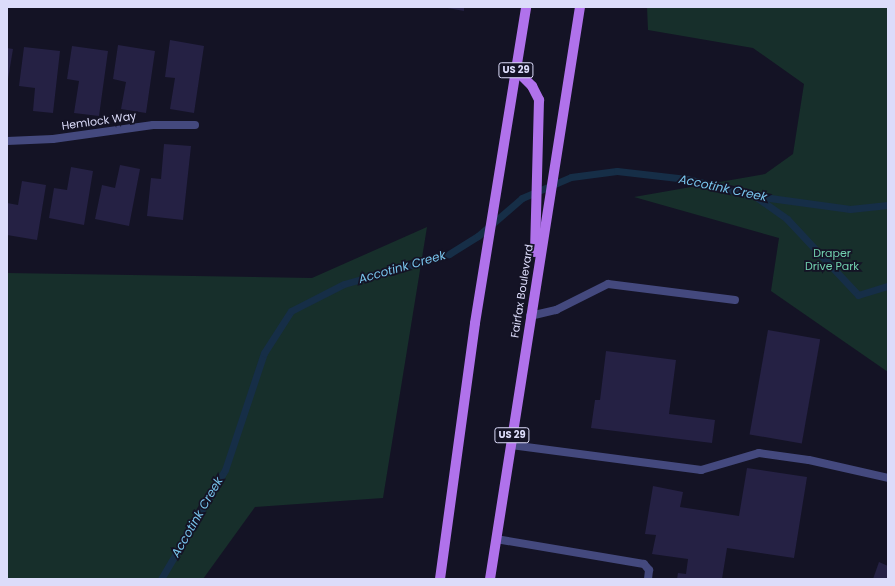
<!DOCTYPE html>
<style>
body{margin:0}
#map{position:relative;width:895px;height:586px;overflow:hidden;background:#141325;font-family:Poppins,sans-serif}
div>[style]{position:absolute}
.green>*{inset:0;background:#172f2b}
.stream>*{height:7px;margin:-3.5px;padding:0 3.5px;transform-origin:3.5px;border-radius:3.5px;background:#162e47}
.building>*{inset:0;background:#252144;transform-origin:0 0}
.lane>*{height:8px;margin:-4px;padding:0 4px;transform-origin:4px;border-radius:4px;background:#44497e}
.street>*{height:8px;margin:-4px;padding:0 4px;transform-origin:4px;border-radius:4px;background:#44497e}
.primary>*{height:10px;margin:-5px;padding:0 5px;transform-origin:5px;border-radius:5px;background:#b072eb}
span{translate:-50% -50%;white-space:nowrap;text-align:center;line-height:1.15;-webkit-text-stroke:3.5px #141325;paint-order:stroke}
.shield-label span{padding:1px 3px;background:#141325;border:1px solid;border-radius:3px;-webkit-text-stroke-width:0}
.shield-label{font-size:10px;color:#dcdcfa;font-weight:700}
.street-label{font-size:11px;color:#dcdcfa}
.park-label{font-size:11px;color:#71d1ae}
.water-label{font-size:12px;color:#78c4ec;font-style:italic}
.frame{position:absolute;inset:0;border:8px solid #dcdcfa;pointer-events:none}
</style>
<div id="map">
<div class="green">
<div style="clip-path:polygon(647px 7px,888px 7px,888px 372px,771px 291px,779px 238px,634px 197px,765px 174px,793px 154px,804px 84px,753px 48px,648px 30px)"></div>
<div style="clip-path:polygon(427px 227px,383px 498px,255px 507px,203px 579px,7px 579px,7px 273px,312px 278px)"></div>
</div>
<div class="stream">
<div style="left:756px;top:197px;width:38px;rotate:35deg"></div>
<div style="left:787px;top:219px;width:104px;rotate:46.9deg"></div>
<div style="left:858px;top:295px;width:31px;rotate:-17deg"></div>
<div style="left:161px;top:579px;width:126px;rotate:-59.6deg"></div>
<div style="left:225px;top:470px;width:123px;rotate:-71.6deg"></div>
<div style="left:264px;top:353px;width:50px;rotate:-57.3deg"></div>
<div style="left:291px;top:311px;width:59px;rotate:-27deg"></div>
<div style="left:344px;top:284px;width:109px;rotate:-15.9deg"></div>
<div style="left:449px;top:254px;width:34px;rotate:-32deg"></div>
<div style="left:478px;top:236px;width:58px;rotate:-40.8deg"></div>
<div style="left:522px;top:198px;width:53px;rotate:-23.2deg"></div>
<div style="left:571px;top:177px;width:46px;rotate:-7.4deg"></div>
<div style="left:617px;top:171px;width:70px;rotate:6.5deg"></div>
<div style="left:687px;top:179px;width:70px;rotate:14deg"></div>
<div style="left:755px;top:196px;width:96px;rotate:7.8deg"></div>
<div style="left:850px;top:209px;width:38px;rotate:-6deg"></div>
</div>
<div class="building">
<div style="clip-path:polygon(442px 7px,464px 7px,464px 11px)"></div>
<div style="clip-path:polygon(170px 40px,204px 46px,194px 113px,170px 109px,175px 78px,165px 77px)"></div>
<div style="clip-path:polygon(118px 45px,155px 51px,146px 113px,121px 109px,126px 82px,113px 79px)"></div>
<div style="clip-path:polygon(72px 46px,108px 51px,99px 116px,74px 113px,79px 81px,67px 79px)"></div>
<div style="clip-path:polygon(24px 47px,60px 51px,53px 113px,33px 111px,35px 88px,19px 86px)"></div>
<div style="clip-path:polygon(7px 48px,13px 49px,8px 79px,7px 78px)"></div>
<div style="clip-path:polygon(164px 144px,191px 146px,183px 220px,147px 216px,151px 178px,161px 179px)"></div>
<div style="clip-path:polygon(120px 165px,140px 169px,129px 226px,95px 219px,102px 185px,115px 188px)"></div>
<div style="clip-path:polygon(71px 167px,93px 171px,84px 225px,49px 218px,54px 188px,67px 190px)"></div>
<div style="clip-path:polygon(22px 181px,46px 185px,37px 240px,7px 235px,7px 203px,18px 205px)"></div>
<div style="left:768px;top:330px;width:53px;height:106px;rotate:10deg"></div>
<div style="clip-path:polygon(606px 351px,676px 360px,669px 414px,715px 420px,712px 443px,591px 428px,595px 400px,600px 400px)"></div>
<div style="clip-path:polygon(747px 468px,807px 477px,794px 558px,727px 548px,722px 579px,677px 579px,678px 573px,686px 574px,688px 559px,652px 554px,656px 535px,645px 534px,653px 486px,683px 492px,680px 507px,739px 516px)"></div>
<div style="clip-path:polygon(879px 562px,888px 566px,888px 579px,873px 579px)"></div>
</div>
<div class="lane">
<div style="left:530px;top:316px;width:27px;rotate:-13deg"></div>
<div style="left:556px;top:310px;width:58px;rotate:-26.6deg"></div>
<div style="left:608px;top:284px;width:128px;rotate:7.2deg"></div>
<div style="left:511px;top:445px;width:192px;rotate:7.5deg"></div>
<div style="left:701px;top:470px;width:60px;rotate:-16.3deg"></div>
<div style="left:759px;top:453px;width:50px;rotate:8deg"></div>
<div style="left:809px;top:460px;width:81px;rotate:12.8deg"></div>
<div style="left:496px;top:539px;width:150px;rotate:9.6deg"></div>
<div style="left:644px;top:564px;width:8px;rotate:50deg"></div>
<div style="left:649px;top:570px;width:9px;rotate:96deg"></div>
</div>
<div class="street">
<div style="left:7px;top:141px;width:46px;rotate:-2.5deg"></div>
<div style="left:53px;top:139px;width:101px;rotate:-8deg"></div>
<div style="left:153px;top:125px;width:42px"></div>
</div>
<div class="primary">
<div style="left:516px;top:70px;width:23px;rotate:45deg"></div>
<div style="left:532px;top:86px;width:16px;rotate:63deg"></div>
<div style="left:539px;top:100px;width:152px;rotate:91.5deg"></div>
<div style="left:440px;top:579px;width:258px;rotate:-82.2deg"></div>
<div style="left:475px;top:323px;width:320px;rotate:-80.8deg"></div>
<div style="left:490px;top:579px;width:579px;rotate:-81.06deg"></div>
</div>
<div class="shield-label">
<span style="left:516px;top:70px">US 29</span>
<span style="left:512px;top:435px">US 29</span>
</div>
<div class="street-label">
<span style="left:99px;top:121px;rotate:-8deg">Hemlock Way</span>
<span style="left:522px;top:291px;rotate:-81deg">Fairfax Boulevard</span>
</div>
<div class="park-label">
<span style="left:832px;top:260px">Draper<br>Drive Park</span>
</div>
<div class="water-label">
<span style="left:723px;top:188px;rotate:12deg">Accotink Creek</span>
<span style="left:402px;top:267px;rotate:-16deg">Accotink Creek</span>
<span style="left:197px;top:517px;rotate:-60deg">Accotink Creek</span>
</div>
<div class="frame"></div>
</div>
